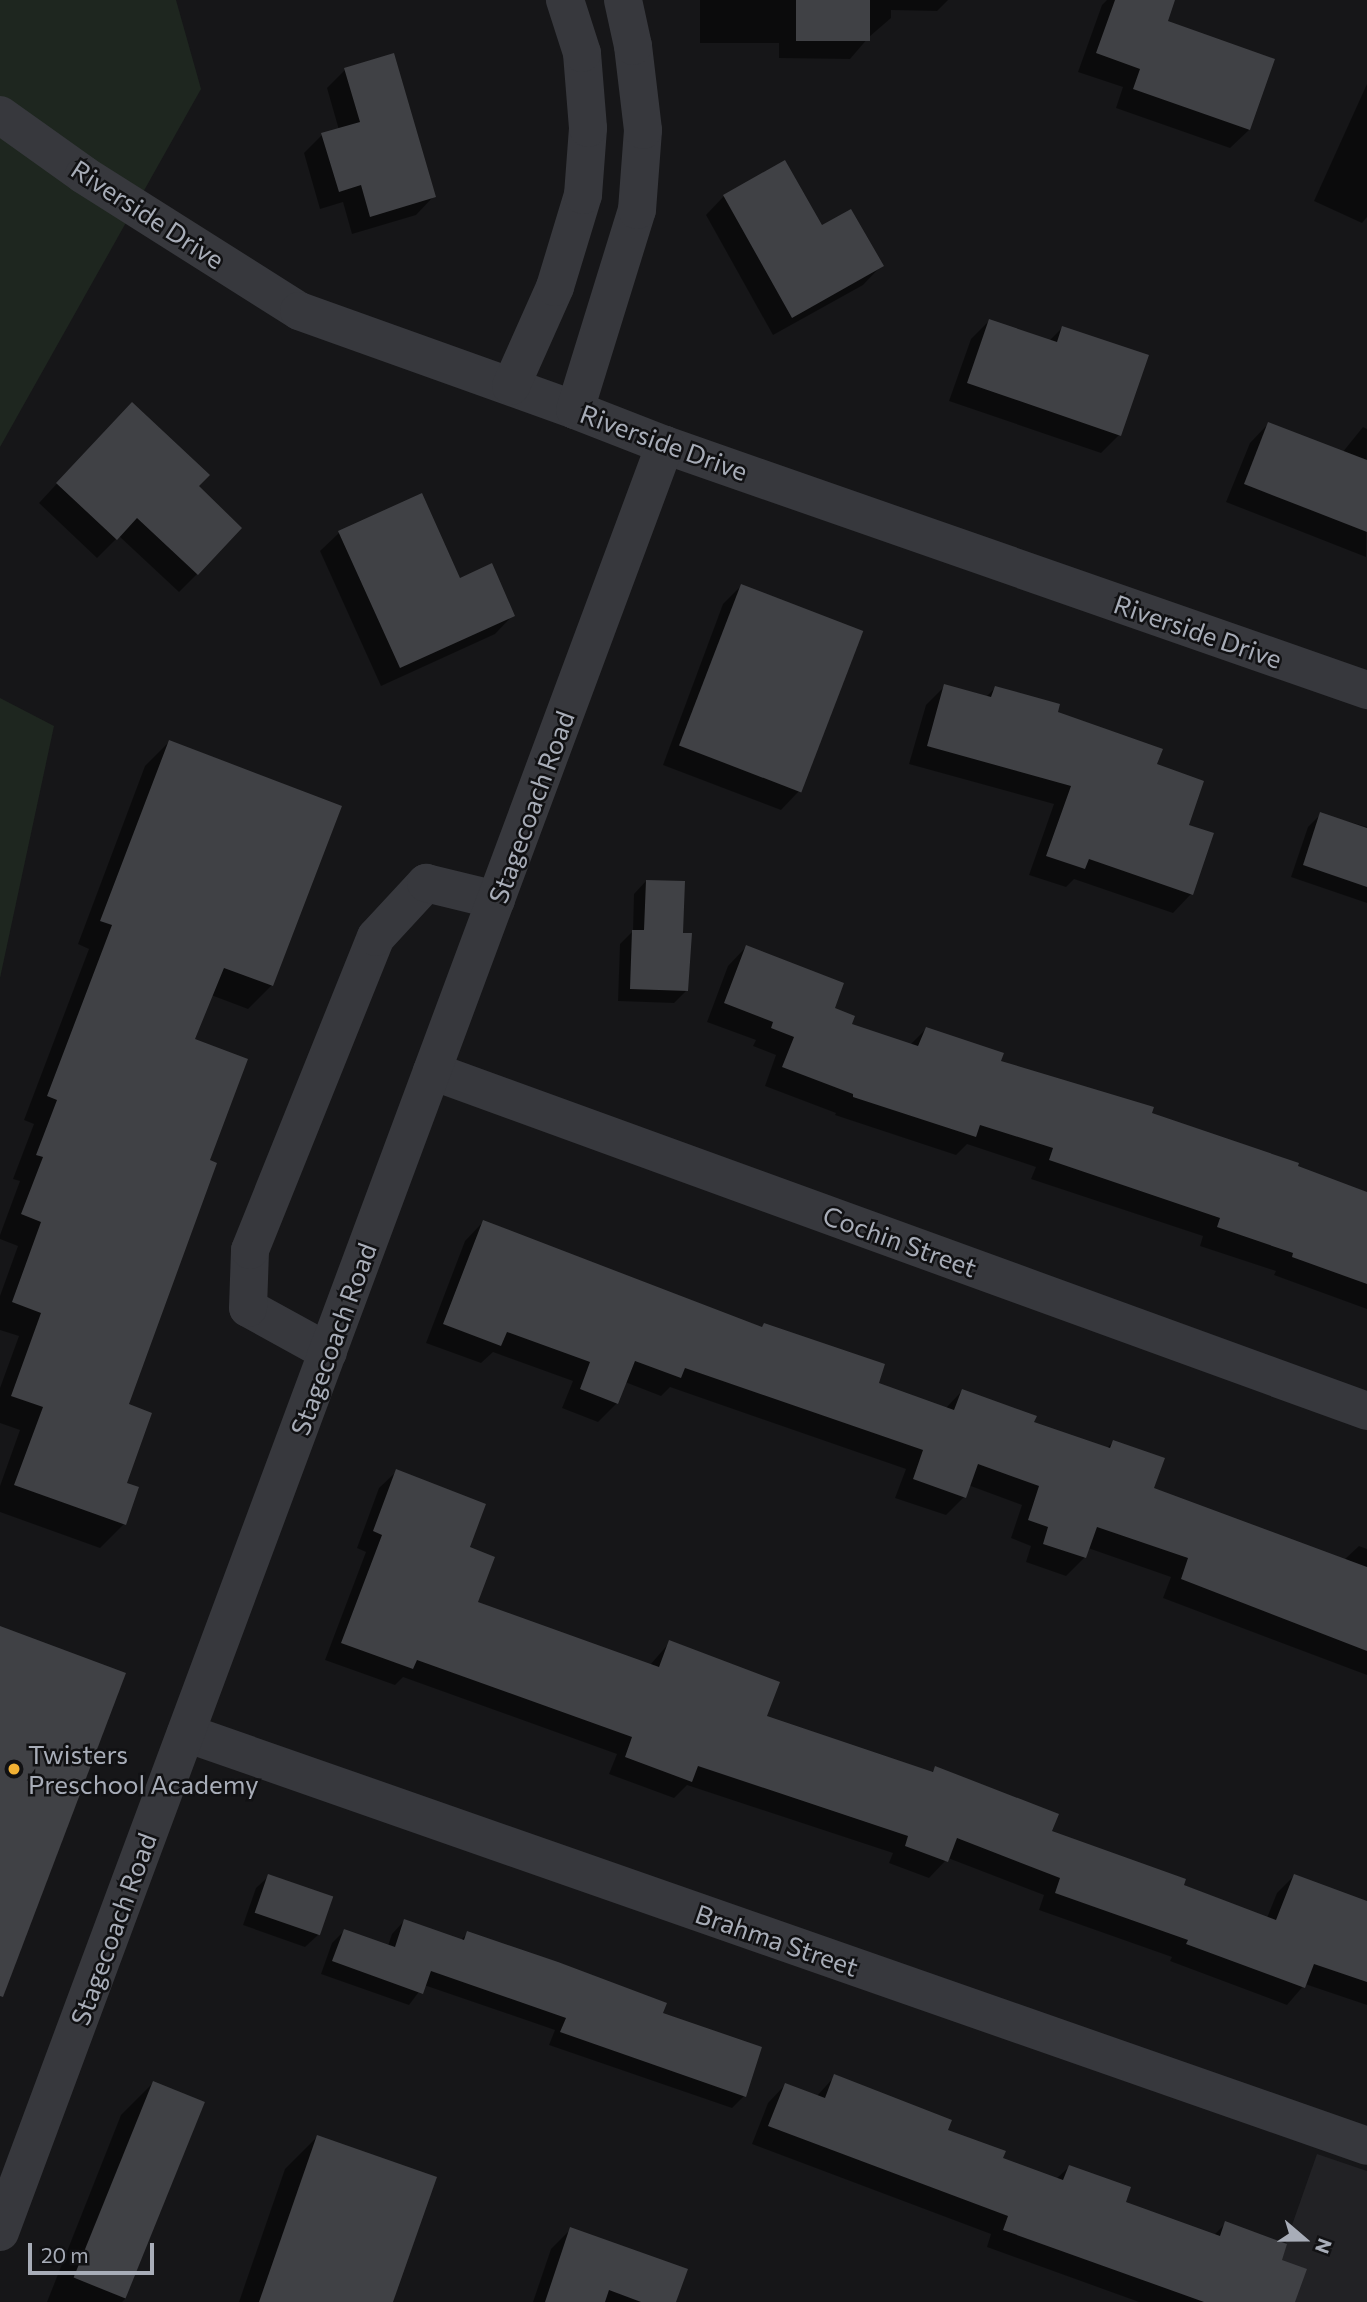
<!DOCTYPE html>
<style>
body{margin:0}
#map{position:relative;width:1367px;height:2302px;overflow:hidden;background:#161618;font-family:Commissioner,sans-serif}
div>[style]{position:absolute}
.built>*{inset:0;background:#222225}
.green>*{inset:0;background:#1e261f}
.shadow>*{inset:0;background:#0007}
.building>*{inset:0;background:#404145;transform-origin:0 0}
.minor>*{height:38px;margin:-19px;padding:0 19px;transform-origin:19px;border-radius:19px;background:#37383d}
.dots>*{width:19px;height:19px;translate:-50% -50%;box-sizing:border-box;border:4px solid #111113;border-radius:50%}
span{translate:-50% -50%;white-space:nowrap;text-align:center;line-height:1.15;-webkit-text-stroke:5px #111113;paint-order:stroke}
.street-label{font-size:26px;color:#a8adb8}
.poi-label{font-size:26px;color:#a8adb8}
.left{translate:0 -50%;text-align:left}
.north{position:absolute;left:1269px;top:2204px;width:70px;height:70px;-webkit-text-stroke:5px #111113;paint-order:stroke;rotate:110deg;font-size:19px;font-weight:700;line-height:28px;text-align:center;color:#a8adb8}
.north::after{content:'';display:block;margin:auto;width:24px;height:32px;background:#a8adb8;clip-path:polygon(50% 0,100% 100%,50% 72%,0 100%)}
.scale{position:absolute;left:28px;top:2243px;width:126px;height:32px;box-sizing:border-box;border:4px solid #a8adb8;border-top:0;padding-left:9px;font-size:21px;line-height:24px;white-space:nowrap;color:#a8adb8;-webkit-text-stroke:5px #111113;paint-order:stroke}
</style>
<div id="map">
<div class="built">
<div style="clip-path:polygon(1317px 2154px,1367px 2171px,1367px 2302px,1265px 2302px)"></div>
</div>
<div class="green">
<div style="clip-path:polygon(0 0,176px 0,201px 89px,0 447px)"></div>
<div style="clip-path:polygon(0 698px,54px 726px,0 978px)"></div>
</div>
<div class="shadow">
<div style="clip-path:polygon(700px 0,948px 0,937px 11px,891px 10px,891px 18px,869px 37px,850px 59px,779px 58px,779px 43px,700px 43px)"></div>
<div style="clip-path:polygon(1107px 0,1157px 0,1165px 22px,1249px 130px,1230px 148px,1116px 108px,1123px 87px,1078px 72px,1102px 5px)"></div>
<div style="clip-path:polygon(345px 70px,434px 196px,416px 215px,352px 234px,343px 202px,320px 209px,304px 153px,322px 135px,339px 130px,327px 88px)"></div>
<div style="clip-path:polygon(1367px 84px,1367px 217px,1362px 223px,1314px 201px)"></div>
<div style="clip-path:polygon(724px 196px,821px 228px,881px 266px,863px 285px,773px 335px,706px 215px)"></div>
<div style="clip-path:polygon(989px 321px,1049px 341px,1062px 328px,1119px 435px,1101px 453px,949px 401px,971px 339px)"></div>
<div style="clip-path:polygon(114px 422px,196px 486px,197px 574px,179px 592px,119px 536px,97px 558px,39px 503px)"></div>
<div style="clip-path:polygon(1268px 424px,1342px 453px,1363px 427px,1367px 429px,1366px 557px,1226px 502px,1250px 443px)"></div>
<div style="clip-path:polygon(339px 533px,459px 580px,513px 615px,495px 634px,381px 686px,320px 551px)"></div>
<div style="clip-path:polygon(741px 586px,799px 791px,781px 810px,663px 765px,723px 604px)"></div>
<div style="clip-path:polygon(945px 686px,986px 697px,995px 688px,1056px 713px,1186px 826px,1212px 835px,1191px 894px,1173px 913px,1074px 879px,1066px 887px,1029px 875px,1054px 804px,909px 764px,926px 705px)"></div>
<div style="clip-path:polygon(169px 742px,272px 985px,248px 1009px,211px 995px,193px 1040px,208px 1161px,126px 1405px,124px 1524px,100px 1548px,0 1512px,0 1486px,20px 1430px,0 1423px,0 1388px,19px 1336px,0 1330px,0 1296px,18px 1246px,0 1239px,0 1235px,20px 1181px,13px 1179px,34px 1124px,24px 1120px,89px 949px,78px 944px,145px 766px)"></div>
<div style="clip-path:polygon(1321px 814px,1367px 827px,1367px 903px,1291px 877px,1308px 827px)"></div>
<div style="clip-path:polygon(646px 881px,682px 934px,686px 991px,674px 1003px,618px 1001px,620px 944px,633px 931px,634px 894px)"></div>
<div style="clip-path:polygon(746px 947px,832px 1009px,850px 1025px,910px 1045px,926px 1029px,999px 1063px,1367px 1194px,1367px 1309px,1274px 1275px,1276px 1271px,1200px 1246px,1203px 1236px,1031px 1179px,1036px 1167px,967px 1144px,956px 1155px,835px 1115px,836px 1113px,765px 1086px,776px 1055px,753px 1046px,756px 1040px,707px 1022px,728px 966px)"></div>
<div style="clip-path:polygon(483px 1222px,760px 1329px,764px 1325px,877px 1384px,945px 1409px,962px 1391px,1032px 1423px,1106px 1449px,1113px 1442px,1152px 1489px,1344px 1560px,1359px 1546px,1367px 1549px,1367px 1675px,1163px 1598px,1171px 1577px,1088px 1548px,1084px 1558px,1066px 1576px,1026px 1562px,1031px 1546px,1011px 1538px,1022px 1505px,968px 1485px,964px 1497px,946px 1515px,895px 1498px,906px 1469px,670px 1387px,661px 1396px,625px 1382px,617px 1403px,598px 1422px,562px 1408px,573px 1381px,493px 1352px,481px 1363px,426px 1343px,465px 1241px)"></div>
<div style="clip-path:polygon(397px 1471px,467px 1548px,476px 1603px,650px 1665px,670px 1642px,765px 1717px,931px 1773px,936px 1768px,1050px 1832px,1267px 1918px,1277px 1893px,1294px 1876px,1367px 1903px,1367px 2005px,1305px 1984px,1287px 2005px,1170px 1961px,1172px 1957px,1039px 1910px,1044px 1895px,948px 1858px,929px 1878px,889px 1863px,893px 1853px,687px 1785px,674px 1798px,609px 1774px,617px 1754px,403px 1677px,395px 1685px,325px 1660px,366px 1552px,357px 1548px,379px 1488px)"></div>
<div style="clip-path:polygon(269px 1876px,318px 1935px,305px 1947px,243px 1925px,256px 1888px)"></div>
<div style="clip-path:polygon(404px 1921px,460px 1941px,468px 1933px,661px 2014px,744px 2096px,732px 2108px,549px 2045px,555px 2030px,424px 1985px,409px 2005px,321px 1974px,332px 1943px,344px 1931px,388px 1946px,392px 1934px)"></div>
<div style="clip-path:polygon(835px 2076px,1001px 2159px,1056px 2179px,1069px 2167px,1123px 2203px,1213px 2236px,1226px 2223px,1280px 2261px,1293px 2302px,1139px 2302px,987px 2247px,991px 2234px,752px 2144px,768px 2103px,785px 2085px,816px 2097px)"></div>
<div style="clip-path:polygon(153px 2083px,126px 2298px,122px 2302px,47px 2302px,121px 2115px)"></div>
<div style="clip-path:polygon(317px 2137px,391px 2302px,239px 2302px,285px 2169px)"></div>
<div style="clip-path:polygon(571px 2229px,674px 2302px,533px 2302px,551px 2249px)"></div>
</div>
<div class="building">
<div style="left:796px;top:0;width:74px;height:41px"></div>
<div style="clip-path:polygon(1115px 0,1175px 0,1168px 21px,1275px 59px,1250px 130px,1133px 89px,1140px 69px,1096px 53px)"></div>
<div style="clip-path:polygon(394px 53px,436px 197px,370px 217px,361px 185px,339px 192px,321px 133px,360px 122px,344px 68px)"></div>
<div style="clip-path:polygon(785px 160px,822px 225px,851px 209px,884px 266px,792px 318px,723px 195px)"></div>
<div style="clip-path:polygon(989px 319px,1057px 342px,1062px 326px,1149px 355px,1121px 436px,967px 383px)"></div>
<div style="clip-path:polygon(132px 402px,210px 475px,199px 486px,242px 528px,198px 575px,137px 518px,117px 540px,56px 483px)"></div>
<div style="clip-path:polygon(1268px 422px,1367px 460px,1367px 532px,1244px 484px)"></div>
<div style="clip-path:polygon(422px 493px,460px 578px,492px 563px,515px 616px,400px 668px,338px 531px)"></div>
<div style="left:741px;top:584px;width:131px;height:173px;rotate:21deg"></div>
<div style="clip-path:polygon(944px 684px,991px 697px,995px 686px,1060px 704px,1058px 712px,1163px 749px,1157px 764px,1204px 781px,1189px 825px,1214px 833px,1193px 895px,1089px 859px,1085px 869px,1046px 856px,1071px 786px,927px 746px)"></div>
<div style="clip-path:polygon(169px 740px,342px 806px,273px 986px,224px 968px,195px 1039px,248px 1059px,210px 1160px,217px 1163px,129px 1404px,152px 1413px,127px 1483px,139px 1487px,126px 1525px,14px 1485px,43px 1407px,11px 1396px,41px 1313px,12px 1302px,41px 1222px,21px 1214px,43px 1157px,36px 1155px,57px 1100px,47px 1096px,112px 925px,100px 921px)"></div>
<div style="clip-path:polygon(1320px 812px,1367px 828px,1367px 887px,1303px 865px)"></div>
<div style="clip-path:polygon(646px 880px,685px 881px,683px 933px,692px 933px,688px 991px,630px 989px,632px 930px,644px 930px)"></div>
<div style="clip-path:polygon(746px 945px,844px 983px,835px 1008px,855px 1016px,852px 1024px,918px 1046px,926px 1027px,1004px 1053px,1001px 1061px,1154px 1107px,1152px 1113px,1299px 1163px,1298px 1166px,1367px 1192px,1367px 1284px,1292px 1257px,1293px 1253px,1217px 1227px,1220px 1218px,1049px 1160px,1053px 1148px,980px 1125px,976px 1137px,853px 1097px,853px 1094px,782px 1067px,794px 1037px,771px 1028px,773px 1022px,724px 1003px)"></div>
<div style="clip-path:polygon(483px 1220px,762px 1327px,764px 1323px,885px 1364px,879px 1383px,954px 1410px,962px 1389px,1037px 1416px,1034px 1422px,1110px 1448px,1113px 1440px,1165px 1458px,1154px 1488px,1367px 1567px,1367px 1651px,1181px 1579px,1188px 1558px,1097px 1527px,1086px 1558px,1043px 1544px,1048px 1527px,1028px 1520px,1039px 1486px,978px 1464px,966px 1498px,913px 1479px,923px 1450px,685px 1368px,681px 1378px,635px 1361px,618px 1404px,580px 1389px,590px 1362px,507px 1332px,501px 1346px,443px 1324px)"></div>
<div style="clip-path:polygon(396px 1469px,486px 1504px,470px 1547px,495px 1557px,478px 1602px,659px 1667px,669px 1640px,780px 1682px,767px 1716px,933px 1772px,935px 1766px,1059px 1814px,1052px 1831px,1186px 1879px,1184px 1885px,1276px 1920px,1294px 1874px,1367px 1901px,1367px 1982px,1314px 1964px,1305px 1988px,1186px 1944px,1188px 1940px,1055px 1893px,1060px 1878px,957px 1838px,948px 1862px,905px 1846px,908px 1836px,698px 1766px,692px 1782px,625px 1757px,632px 1737px,417px 1660px,413px 1669px,341px 1643px,382px 1535px,373px 1531px)"></div>
<div style="clip-path:polygon(0 1626px,126px 1673px,3px 1997px,0 1996px)"></div>
<div style="left:268px;top:1874px;width:69px;height:41px;rotate:19deg"></div>
<div style="clip-path:polygon(404px 1919px,464px 1940px,467px 1931px,558px 1962px,667px 2003px,663px 2013px,762px 2047px,746px 2097px,560px 2032px,566px 2018px,431px 1971px,423px 1994px,332px 1961px,344px 1929px,395px 1947px)"></div>
<div style="clip-path:polygon(834px 2074px,952px 2120px,948px 2130px,1006px 2151px,1003px 2158px,1063px 2180px,1069px 2165px,1131px 2187px,1126px 2202px,1220px 2236px,1225px 2221px,1287px 2244px,1282px 2260px,1307px 2269px,1295px 2302px,1204px 2302px,1003px 2230px,1008px 2216px,768px 2126px,785px 2083px,825px 2098px)"></div>
<div style="left:153px;top:2081px;width:56px;height:212px;rotate:22deg"></div>
<div style="clip-path:polygon(317px 2135px,437px 2177px,393px 2302px,259px 2302px)"></div>
<div style="clip-path:polygon(570px 2227px,688px 2269px,676px 2302px,641px 2302px,609px 2290px,605px 2302px,545px 2302px)"></div>
</div>
<div class="minor">
<div style="left:0;top:115px;width:103px;rotate:35.5deg"></div>
<div style="left:84px;top:175px;width:254px;rotate:32.3deg"></div>
<div style="left:299px;top:311px;width:293px;rotate:19.7deg"></div>
<div style="left:575px;top:410px;width:97px;rotate:21.3deg"></div>
<div style="left:665px;top:445px;width:744px;rotate:19.24deg"></div>
<div style="left:511px;top:386px;width:108px;rotate:-66deg"></div>
<div style="left:555px;top:287px;width:96px;rotate:-73.1deg"></div>
<div style="left:583px;top:195px;width:67px;rotate:-85.7deg"></div>
<div style="left:588px;top:128px;width:75px;rotate:-94.6deg"></div>
<div style="left:582px;top:53px;width:56px;rotate:-107.8deg"></div>
<div style="left:575px;top:410px;width:209px;rotate:-72.8deg"></div>
<div style="left:637px;top:210px;width:80px;rotate:-85.7deg"></div>
<div style="left:643px;top:130px;width:85px;rotate:-96.8deg"></div>
<div style="left:633px;top:46px;width:47px;rotate:-102.3deg"></div>
<div style="left:432px;top:1071px;width:995px;rotate:19.98deg"></div>
<div style="left:328px;top:1352px;width:91px;rotate:-151.2deg"></div>
<div style="left:248px;top:1308px;width:58px;rotate:-88deg"></div>
<div style="left:250px;top:1250px;width:337px;rotate:-68.1deg"></div>
<div style="left:376px;top:937px;width:74px;rotate:-47.2deg"></div>
<div style="left:426px;top:883px;width:72px;rotate:13.7deg"></div>
<div style="left:186px;top:1733px;width:1251px;rotate:19.27deg"></div>
<div style="left:0;top:2232px;width:1907px;rotate:-69.59deg"></div>
</div>
<div class="dots">
<div style="left:14px;top:1769px;background:#f2b134"></div>
</div>
<div class="street-label">
<span style="left:148px;top:214px;rotate:33deg">Riverside Drive</span>
<span style="left:664px;top:442px;rotate:20deg">Riverside Drive</span>
<span style="left:1198px;top:631px;rotate:19deg">Riverside Drive</span>
<span style="left:531px;top:807px;rotate:-70deg">Stagecoach Road</span>
<span style="left:900px;top:1241px;rotate:20deg">Cochin Street</span>
<span style="left:333px;top:1339px;rotate:-70deg">Stagecoach Road</span>
<span style="left:113px;top:1929px;rotate:-70deg">Stagecoach Road</span>
<span style="left:777px;top:1940px;rotate:19deg">Brahma Street</span>
</div>
<div class="poi-label">
<span class="left" style="left:28px;top:1769px">Twisters<br>Preschool Academy</span>
</div>
<div class="north">N</div>
<div class="scale">20 m</div>
</div>
